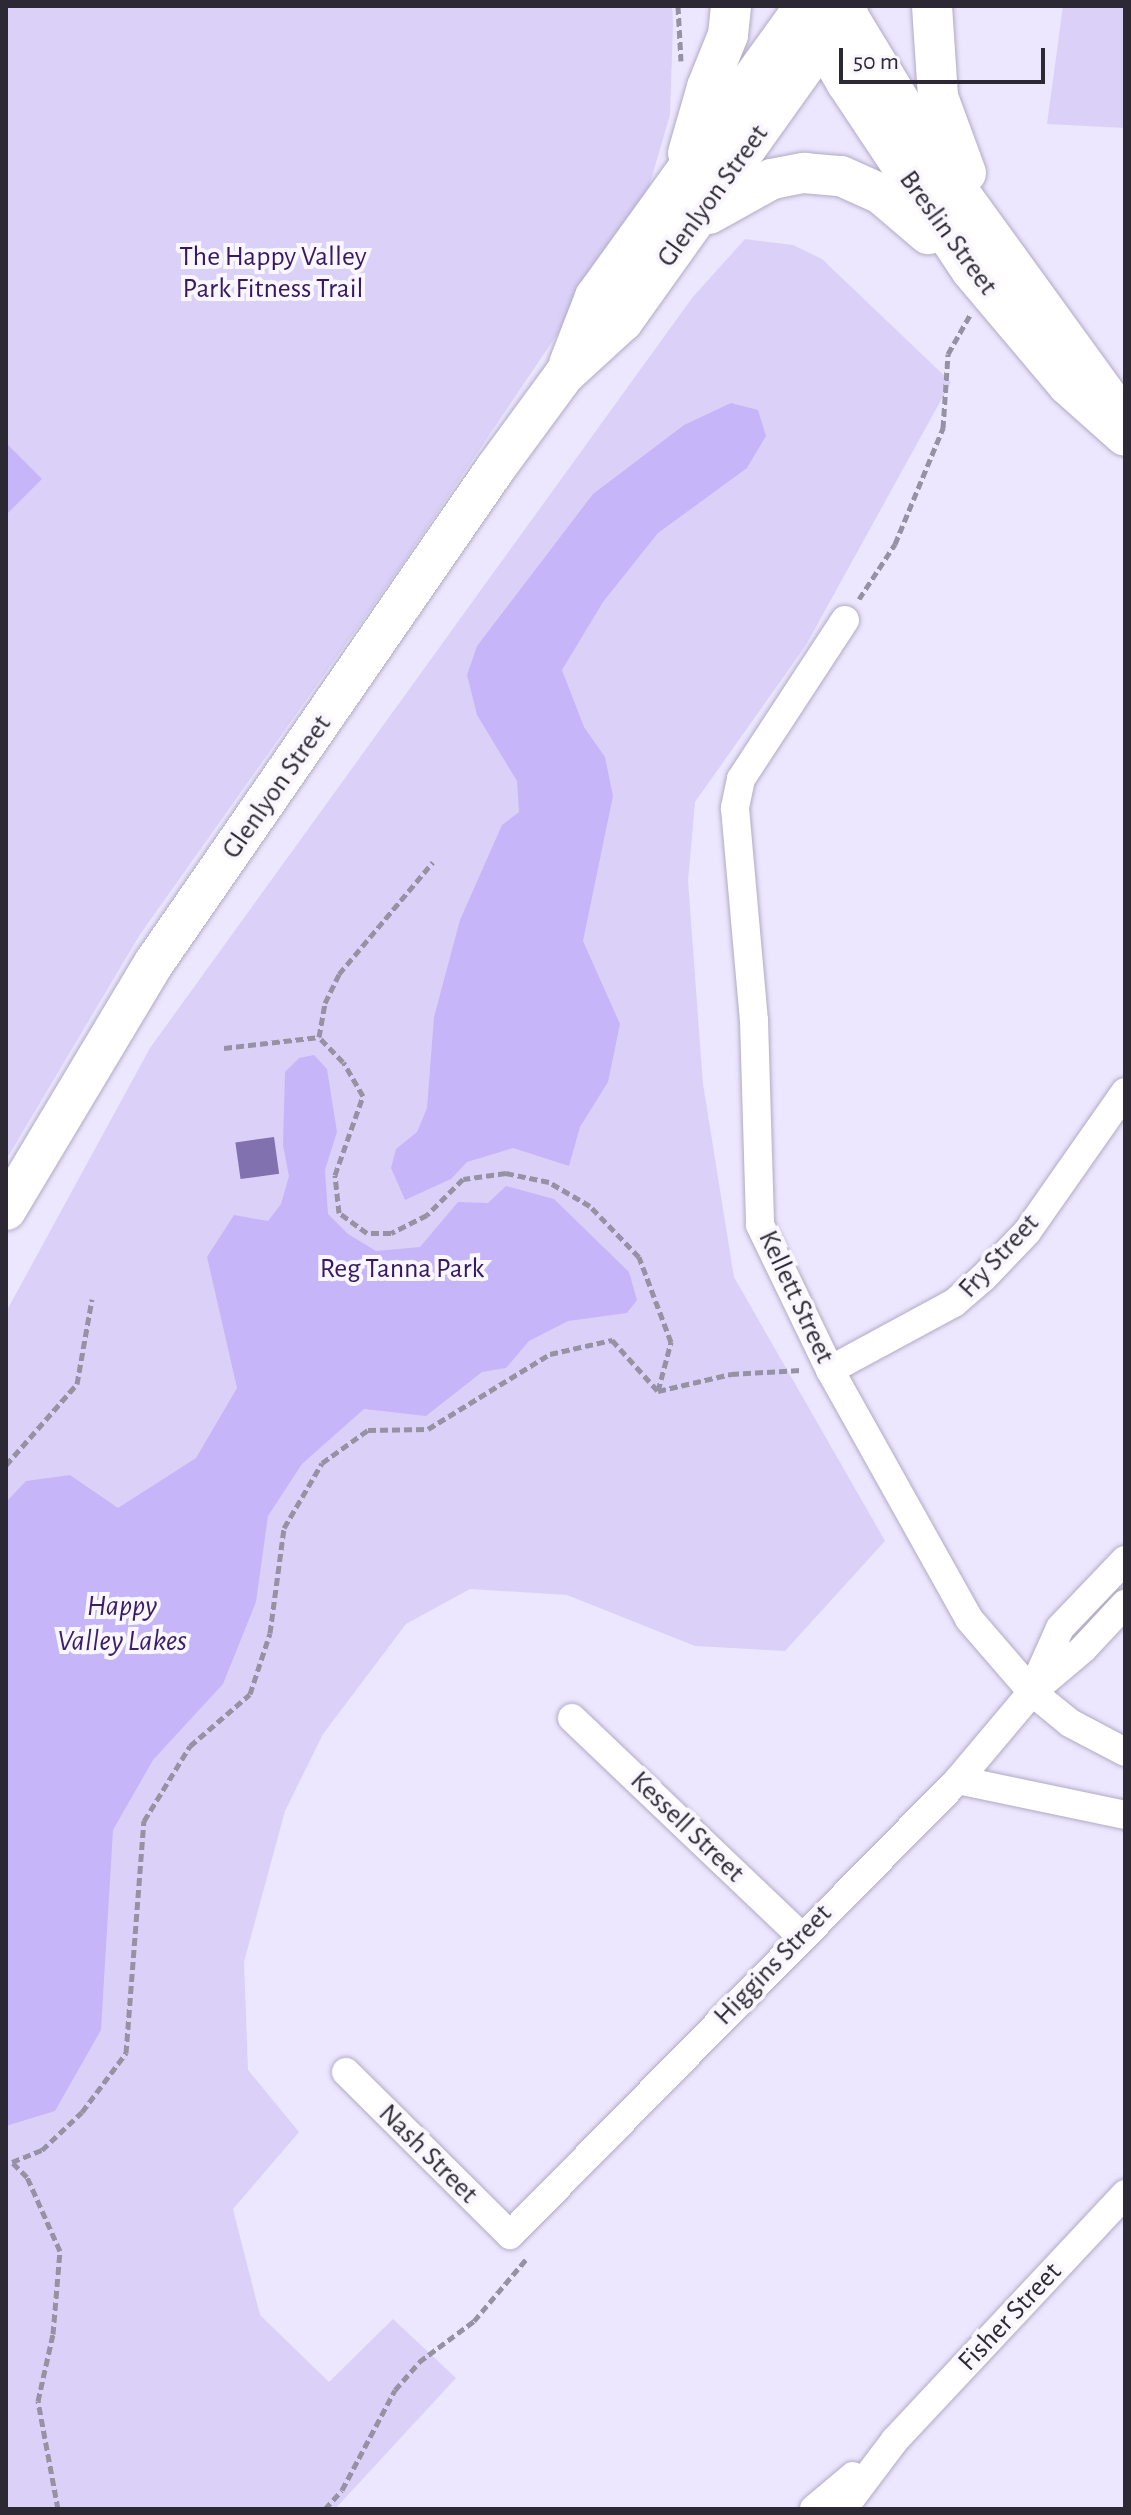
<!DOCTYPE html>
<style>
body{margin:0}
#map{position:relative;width:1131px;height:2515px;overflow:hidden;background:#ece7fe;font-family:"Alegreya Sans",sans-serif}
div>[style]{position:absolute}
.green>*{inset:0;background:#dbd1f8}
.water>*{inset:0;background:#c7b5f9}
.building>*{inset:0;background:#8271af;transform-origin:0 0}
.path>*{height:5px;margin-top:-2.5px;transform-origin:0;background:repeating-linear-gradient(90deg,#9692a3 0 8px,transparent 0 12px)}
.roads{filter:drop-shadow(0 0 2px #b1aac5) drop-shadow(0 0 2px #b1aac5)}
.minor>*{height:28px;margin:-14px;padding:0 14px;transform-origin:14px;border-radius:14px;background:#fff}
.secondary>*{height:40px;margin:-20px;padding:0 20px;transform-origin:20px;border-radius:20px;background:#fff}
span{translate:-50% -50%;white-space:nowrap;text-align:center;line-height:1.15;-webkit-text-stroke:8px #f9f7fd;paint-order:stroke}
.street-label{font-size:28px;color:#2c2934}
.park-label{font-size:28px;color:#361864}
.water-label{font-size:30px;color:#3b1e6a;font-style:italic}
.frame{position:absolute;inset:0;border:8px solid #2c2934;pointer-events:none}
.scale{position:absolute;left:839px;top:48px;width:206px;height:36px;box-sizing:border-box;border:4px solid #2c2934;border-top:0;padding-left:10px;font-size:24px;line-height:28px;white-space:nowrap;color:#2c2934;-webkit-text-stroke:6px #f9f7fd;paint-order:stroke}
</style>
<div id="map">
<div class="green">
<div style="clip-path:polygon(6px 6px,672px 6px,673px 24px,670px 115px,643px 207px,401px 566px,139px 936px,6px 1160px)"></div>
<div style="clip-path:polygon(1063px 6px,1125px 6px,1125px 128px,1047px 124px)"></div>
<div style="clip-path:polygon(745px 239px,793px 245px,822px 259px,951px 382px,806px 645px,695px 802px,688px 881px,703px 1084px,734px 1277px,885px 1541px,785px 1651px,695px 1646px,567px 1595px,470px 1589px,406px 1624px,323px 1734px,285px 1811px,244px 1962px,248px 2070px,299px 2132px,233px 2209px,260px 2315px,329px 2382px,393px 2319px,456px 2378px,335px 2509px,6px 2509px,6px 1312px,150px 1048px,692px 298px)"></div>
</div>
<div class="water">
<div style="clip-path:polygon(731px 403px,758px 410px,766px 436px,747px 468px,658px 533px,603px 602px,562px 670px,584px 727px,605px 757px,613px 796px,583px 941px,620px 1024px,608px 1082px,580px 1127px,569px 1166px,513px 1148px,467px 1162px,451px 1179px,405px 1200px,391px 1168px,396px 1149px,417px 1132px,427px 1108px,434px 1017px,460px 920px,502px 825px,519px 812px,517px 781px,477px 715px,467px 675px,477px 646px,593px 494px,684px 425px)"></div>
<div style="clip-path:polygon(6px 443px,42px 479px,6px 515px)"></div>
<div style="clip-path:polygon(314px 1055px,327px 1069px,337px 1132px,325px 1170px,328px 1214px,348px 1234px,376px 1251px,420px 1247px,458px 1202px,488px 1203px,506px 1186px,554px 1199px,629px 1272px,637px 1300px,627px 1313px,568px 1321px,529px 1341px,506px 1368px,482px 1372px,426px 1416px,364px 1409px,302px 1464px,268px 1516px,256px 1602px,223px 1684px,153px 1760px,113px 1830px,101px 2030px,55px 2111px,6px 2126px,6px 1502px,26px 1481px,70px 1475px,118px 1508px,196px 1458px,237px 1388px,207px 1257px,234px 1215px,268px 1221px,281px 1204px,289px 1176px,283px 1145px,285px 1072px,299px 1058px)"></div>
</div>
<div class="building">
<div style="left:274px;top:1137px;width:37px;height:39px;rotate:82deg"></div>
</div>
<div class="path">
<div style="left:678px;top:6px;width:55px;rotate:86.9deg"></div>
<div style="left:859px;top:599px;width:66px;rotate:-56.8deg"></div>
<div style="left:895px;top:544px;width:126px;rotate:-67.5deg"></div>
<div style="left:943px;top:428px;width:74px;rotate:-86.1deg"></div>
<div style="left:948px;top:354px;width:45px;rotate:-60.6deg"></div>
<div style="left:224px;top:1048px;width:96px;rotate:-6.6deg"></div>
<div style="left:319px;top:1037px;width:35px;rotate:-80deg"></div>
<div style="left:325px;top:1003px;width:32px;rotate:-64deg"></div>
<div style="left:339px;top:974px;width:146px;rotate:-50deg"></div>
<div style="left:658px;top:1391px;width:75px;rotate:-13.1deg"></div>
<div style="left:731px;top:1374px;width:70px;rotate:-3.3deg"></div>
<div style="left:6px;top:1465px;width:108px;rotate:-48.8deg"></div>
<div style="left:77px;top:1384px;width:86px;rotate:-80deg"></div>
<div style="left:58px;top:2509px;width:110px;rotate:-100.5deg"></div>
<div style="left:38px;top:2401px;width:69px;rotate:-77.4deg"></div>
<div style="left:53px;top:2334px;width:83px;rotate:-85.2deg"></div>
<div style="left:60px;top:2251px;width:81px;rotate:-114deg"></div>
<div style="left:27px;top:2177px;width:21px;rotate:-135deg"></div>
<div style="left:12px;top:2162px;width:32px;rotate:-22deg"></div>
<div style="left:42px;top:2150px;width:55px;rotate:-43.5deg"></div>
<div style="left:82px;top:2112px;width:74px;rotate:-53.3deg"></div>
<div style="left:126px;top:2053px;width:233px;rotate:-85.6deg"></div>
<div style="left:144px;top:1821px;width:88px;rotate:-58.5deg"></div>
<div style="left:190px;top:1746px;width:79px;rotate:-40.9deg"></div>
<div style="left:250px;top:1694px;width:64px;rotate:-71.8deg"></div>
<div style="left:270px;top:1633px;width:106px;rotate:-82.4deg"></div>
<div style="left:284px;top:1528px;width:75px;rotate:-59.7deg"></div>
<div style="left:322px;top:1463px;width:57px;rotate:-35.7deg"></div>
<div style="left:368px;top:1430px;width:60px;rotate:-1deg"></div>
<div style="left:428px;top:1429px;width:143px;rotate:-31.6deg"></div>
<div style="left:550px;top:1354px;width:64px;rotate:-12.7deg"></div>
<div style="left:612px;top:1340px;width:69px;rotate:48deg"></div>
<div style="left:658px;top:1391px;width:51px;rotate:-75.1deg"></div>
<div style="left:671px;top:1342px;width:91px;rotate:-110.6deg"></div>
<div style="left:639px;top:1257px;width:71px;rotate:-133.9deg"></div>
<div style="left:590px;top:1206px;width:48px;rotate:-149.7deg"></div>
<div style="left:549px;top:1182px;width:44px;rotate:-168.2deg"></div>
<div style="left:506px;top:1173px;width:43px;rotate:172.1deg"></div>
<div style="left:463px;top:1179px;width:51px;rotate:135deg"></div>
<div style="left:427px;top:1215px;width:40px;rotate:153.4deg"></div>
<div style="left:391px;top:1233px;width:24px;rotate:180deg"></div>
<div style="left:367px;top:1233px;width:34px;rotate:-144deg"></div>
<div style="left:339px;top:1213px;width:38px;rotate:-96deg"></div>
<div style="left:335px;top:1175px;width:84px;rotate:-70.5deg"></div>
<div style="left:363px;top:1096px;width:39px;rotate:-120deg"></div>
<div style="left:343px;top:1062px;width:35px;rotate:-134deg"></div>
<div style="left:325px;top:2509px;width:25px;rotate:-48deg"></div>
<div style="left:342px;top:2490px;width:113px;rotate:-62.1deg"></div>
<div style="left:395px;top:2390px;width:37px;rotate:-49deg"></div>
<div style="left:419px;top:2362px;width:69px;rotate:-36.7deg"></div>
<div style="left:474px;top:2321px;width:82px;rotate:-49.9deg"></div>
</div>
<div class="roads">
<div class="minor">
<div style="left:845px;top:620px;width:190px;rotate:123.2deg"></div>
<div style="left:741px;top:779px;width:30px;rotate:102deg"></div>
<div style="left:735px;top:808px;width:213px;rotate:84.9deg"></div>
<div style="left:754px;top:1020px;width:205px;rotate:88.3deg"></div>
<div style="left:760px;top:1225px;width:161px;rotate:64.2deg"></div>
<div style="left:830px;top:1370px;width:285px;rotate:60.8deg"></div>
<div style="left:969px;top:1619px;width:96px;rotate:49.2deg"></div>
<div style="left:1032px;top:1692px;width:49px;rotate:39.2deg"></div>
<div style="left:1070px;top:1723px;width:62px;rotate:27.8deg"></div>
<div style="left:830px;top:1370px;width:141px;rotate:-28.4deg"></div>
<div style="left:954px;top:1303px;width:38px;rotate:-41deg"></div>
<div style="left:983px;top:1278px;width:64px;rotate:-46.3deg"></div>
<div style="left:1027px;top:1232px;width:171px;rotate:-55deg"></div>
<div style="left:1035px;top:1684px;width:61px;rotate:-65.9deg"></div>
<div style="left:1060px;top:1628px;width:94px;rotate:-46.3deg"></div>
<div style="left:572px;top:1718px;width:316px;rotate:43.6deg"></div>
<div style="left:958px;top:1780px;width:171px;rotate:11.8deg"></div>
<div style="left:346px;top:2072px;width:231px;rotate:44.8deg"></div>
<div style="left:510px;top:2235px;width:639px;rotate:-45.44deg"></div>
<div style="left:958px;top:1780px;width:115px;rotate:-49.9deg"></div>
<div style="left:1032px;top:1692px;width:67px;rotate:-40.1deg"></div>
<div style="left:1083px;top:1649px;width:62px;rotate:-47deg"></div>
<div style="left:814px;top:2509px;width:51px;rotate:-40.2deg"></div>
<div style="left:843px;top:2509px;width:86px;rotate:-53deg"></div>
<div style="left:895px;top:2440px;width:337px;rotate:-46.9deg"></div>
</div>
<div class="secondary">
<div style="left:802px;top:6px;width:88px;rotate:59.9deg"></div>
<div style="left:846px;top:82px;width:226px;rotate:56.4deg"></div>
<div style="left:971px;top:270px;width:150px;rotate:49.9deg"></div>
<div style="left:1068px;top:385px;width:76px;rotate:41.8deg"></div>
<div style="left:842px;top:6px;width:175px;rotate:58.8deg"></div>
<div style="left:933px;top:156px;width:321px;rotate:54.1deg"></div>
<div style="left:932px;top:6px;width:91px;rotate:86.2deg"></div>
<div style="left:938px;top:97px;width:81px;rotate:69.8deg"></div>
<div style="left:688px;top:153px;width:69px;rotate:-73.9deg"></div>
<div style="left:707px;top:87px;width:56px;rotate:-68deg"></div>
<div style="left:728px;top:35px;width:29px;rotate:-84deg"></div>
<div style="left:709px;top:214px;width:72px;rotate:-29.1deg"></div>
<div style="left:772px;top:179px;width:33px;rotate:-11deg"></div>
<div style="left:804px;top:173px;width:37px;rotate:5deg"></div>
<div style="left:841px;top:176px;width:44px;rotate:24.2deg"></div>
<div style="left:881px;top:194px;width:62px;rotate:40.4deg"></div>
<div style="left:569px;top:364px;width:72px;rotate:-68.8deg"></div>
<div style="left:595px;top:297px;width:359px;rotate:-54.2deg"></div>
<div style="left:6px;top:1210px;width:288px;rotate:-59.1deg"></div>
<div style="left:154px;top:963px;width:600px;rotate:-55.38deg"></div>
<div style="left:495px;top:469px;width:117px;rotate:-53.7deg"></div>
<div style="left:564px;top:375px;width:80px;rotate:-42.5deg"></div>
<div style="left:623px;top:321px;width:387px;rotate:-54.5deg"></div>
</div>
</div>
<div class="street-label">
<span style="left:713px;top:196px;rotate:-54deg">Glenlyon Street</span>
<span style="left:948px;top:233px;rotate:54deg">Breslin Street</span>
<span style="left:277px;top:787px;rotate:-55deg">Glenlyon Street</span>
<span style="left:999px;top:1256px;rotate:-47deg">Fry Street</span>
<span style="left:796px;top:1297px;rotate:65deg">Kellett Street</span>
<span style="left:687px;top:1827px;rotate:44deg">Kessell Street</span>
<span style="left:773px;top:1965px;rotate:-46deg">Higgins Street</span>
<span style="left:428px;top:2154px;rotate:45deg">Nash Street</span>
<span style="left:1010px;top:2317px;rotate:-47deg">Fisher Street</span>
</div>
<div class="park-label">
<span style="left:273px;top:273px">The Happy Valley<br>Park Fitness Trail</span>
<span style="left:402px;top:1269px">Reg Tanna Park</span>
</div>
<div class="water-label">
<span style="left:122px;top:1623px">Happy<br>Valley Lakes</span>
</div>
<div class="frame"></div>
<div class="scale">50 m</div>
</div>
